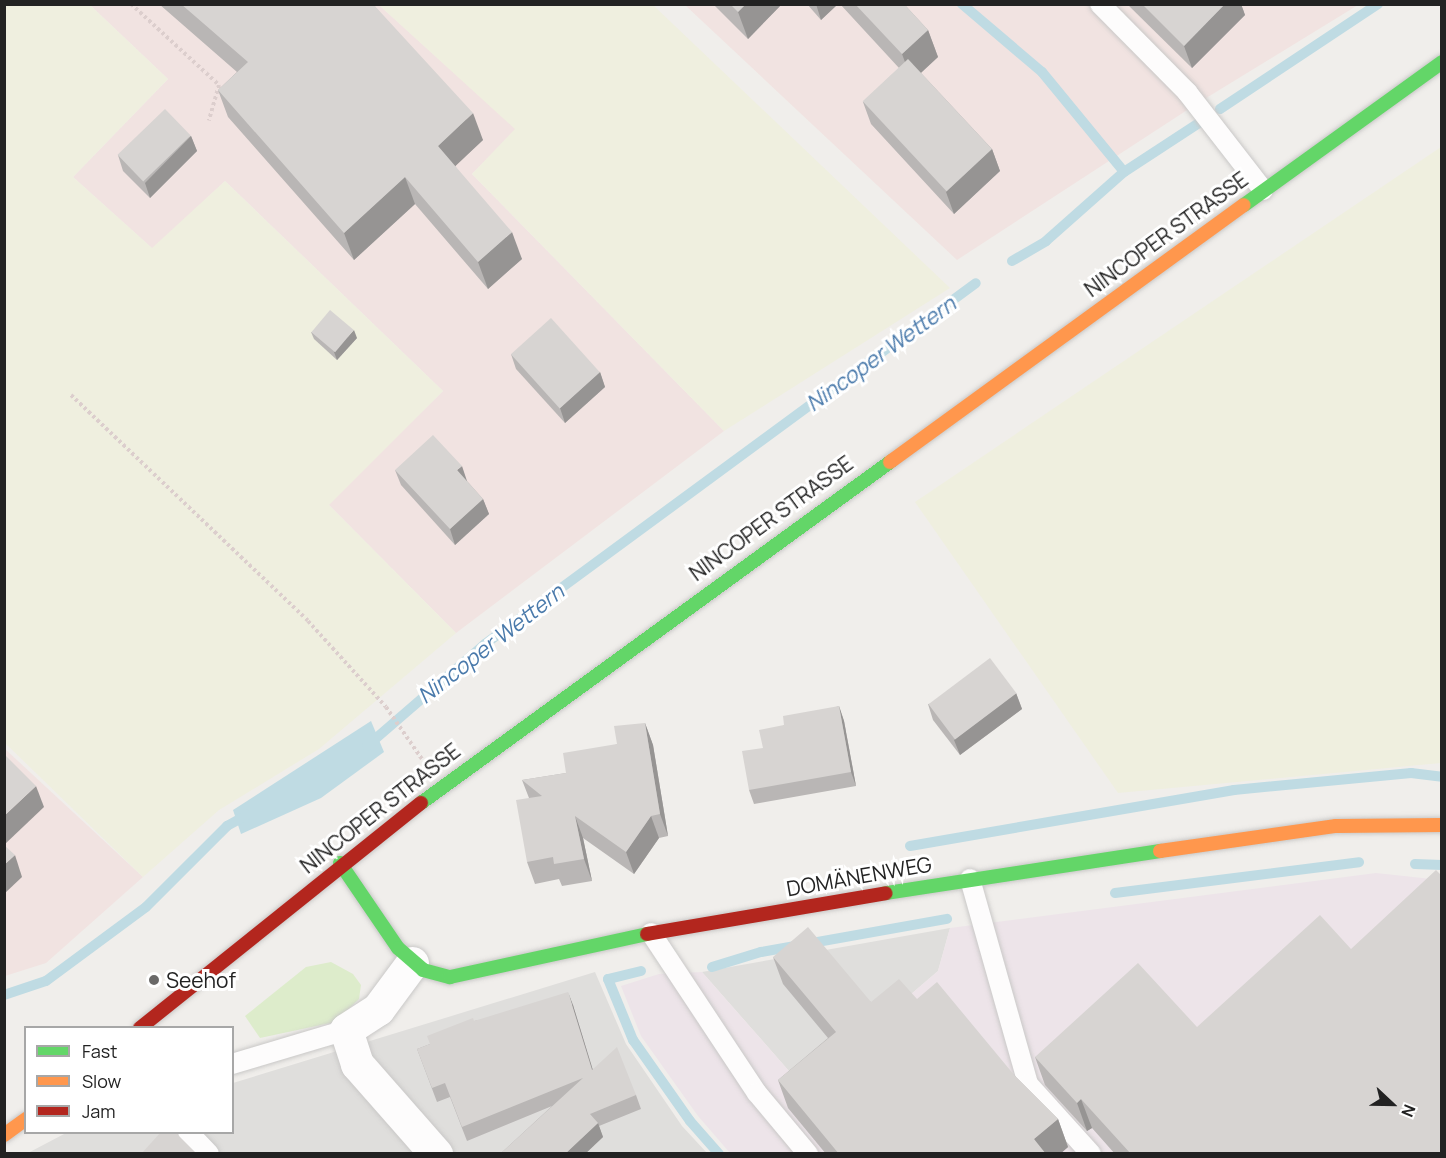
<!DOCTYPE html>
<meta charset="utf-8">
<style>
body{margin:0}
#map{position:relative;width:1446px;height:1158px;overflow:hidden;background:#f0eeeb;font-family:Manrope,sans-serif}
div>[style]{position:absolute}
.residential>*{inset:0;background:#dfdedc}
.commercial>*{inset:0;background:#f1e3e1}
.industrial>*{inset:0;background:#ede4e9}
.farmland>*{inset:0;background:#efefdf}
.grass>*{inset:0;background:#ddeccb}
.water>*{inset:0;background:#bfdbe3}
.stream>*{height:10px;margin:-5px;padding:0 5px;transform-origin:5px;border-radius:5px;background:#bfdbe3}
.path>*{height:4px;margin-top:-2px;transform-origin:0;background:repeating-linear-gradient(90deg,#dccecd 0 3px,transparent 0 6px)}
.roads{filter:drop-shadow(0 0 2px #c9c8c7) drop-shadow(0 0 2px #c9c8c7)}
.lane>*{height:20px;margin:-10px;padding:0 10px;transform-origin:10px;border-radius:10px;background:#fdfcfc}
.street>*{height:33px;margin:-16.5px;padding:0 16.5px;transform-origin:16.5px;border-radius:16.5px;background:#fdfcfc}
.fast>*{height:14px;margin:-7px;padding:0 7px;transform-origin:7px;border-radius:7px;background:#63d668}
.slow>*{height:14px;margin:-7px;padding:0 7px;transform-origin:7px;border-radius:7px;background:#ff974d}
.jam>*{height:14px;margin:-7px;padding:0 7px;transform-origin:7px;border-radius:7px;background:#b3261e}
.wall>*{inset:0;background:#b9b6b5}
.shaded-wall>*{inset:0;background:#969493}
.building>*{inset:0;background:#d7d4d2;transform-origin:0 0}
.dots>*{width:16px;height:16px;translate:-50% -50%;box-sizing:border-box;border:3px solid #fff;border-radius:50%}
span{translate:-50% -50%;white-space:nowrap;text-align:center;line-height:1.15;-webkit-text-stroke:6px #fff;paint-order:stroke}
.street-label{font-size:21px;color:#222}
.poi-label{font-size:21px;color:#222}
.left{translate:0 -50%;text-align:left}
.water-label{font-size:22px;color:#4a7aab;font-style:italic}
.frame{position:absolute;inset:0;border:6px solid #222;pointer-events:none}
.legend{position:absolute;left:24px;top:1026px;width:210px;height:108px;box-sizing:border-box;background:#fff;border:2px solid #a7a7a7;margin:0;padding:8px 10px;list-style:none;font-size:18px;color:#222}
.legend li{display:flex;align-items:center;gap:12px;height:30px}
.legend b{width:30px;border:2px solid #a7a7a7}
.north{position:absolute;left:1362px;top:1074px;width:60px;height:60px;-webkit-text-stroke:4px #fff;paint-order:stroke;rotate:112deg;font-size:16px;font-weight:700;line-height:24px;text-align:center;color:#222}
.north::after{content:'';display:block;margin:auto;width:21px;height:27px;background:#222;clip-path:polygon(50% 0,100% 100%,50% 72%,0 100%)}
</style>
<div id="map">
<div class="residential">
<div style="clip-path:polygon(950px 928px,938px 971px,803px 1087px,702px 972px)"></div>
<div style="clip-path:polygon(595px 972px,626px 1044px,682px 1126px,707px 1153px,26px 1154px,66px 1133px,232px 1132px,233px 1083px)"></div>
</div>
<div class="commercial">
<div style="clip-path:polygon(90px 5px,379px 5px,516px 129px,472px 174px,724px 431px,456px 633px,328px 504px,443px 391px,225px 181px,153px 249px,73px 177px,168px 79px)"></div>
<div style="clip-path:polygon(685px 5px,1358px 5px,1198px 103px,957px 260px)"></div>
<div style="clip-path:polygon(4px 748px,143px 877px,46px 963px,5px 976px)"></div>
</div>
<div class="industrial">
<div style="clip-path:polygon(1376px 873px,1441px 880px,1441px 1153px,730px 1153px,698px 1116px,641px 1036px,621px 986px,659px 974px,702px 972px,803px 1087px,938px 971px,950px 928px)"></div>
</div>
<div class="farmland">
<div style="clip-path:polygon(4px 5px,90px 5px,168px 79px,73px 177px,152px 248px,225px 181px,443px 391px,329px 505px,456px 633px,319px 749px,219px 810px,143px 877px,5px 743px)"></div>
<div style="clip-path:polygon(379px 5px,653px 5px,950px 288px,724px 431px,472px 174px,515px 129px)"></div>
<div style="clip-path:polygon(1441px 147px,1441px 763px,1118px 793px,915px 502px)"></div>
</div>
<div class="grass">
<div style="clip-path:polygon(331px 962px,353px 974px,361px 985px,359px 999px,335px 1022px,260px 1038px,245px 1016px,306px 967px)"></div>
</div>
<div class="water">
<div style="clip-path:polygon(371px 721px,384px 752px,321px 798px,241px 834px,233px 810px)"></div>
</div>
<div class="stream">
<div style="left:962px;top:4px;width:105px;rotate:40.4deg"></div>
<div style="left:1042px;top:72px;width:129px;rotate:50.6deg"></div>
<div style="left:1220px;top:109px;width:190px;rotate:-33.6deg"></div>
<div style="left:1012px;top:261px;width:39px;rotate:-30deg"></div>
<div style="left:1046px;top:241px;width:104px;rotate:-41.5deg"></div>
<div style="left:1124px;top:172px;width:90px;rotate:-33.2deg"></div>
<div style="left:367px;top:746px;width:156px;rotate:-40.8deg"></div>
<div style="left:485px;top:644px;width:609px;rotate:-36.32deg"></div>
<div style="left:910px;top:846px;width:329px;rotate:-9.8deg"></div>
<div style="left:1234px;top:790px;width:178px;rotate:-5.5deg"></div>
<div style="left:1411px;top:773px;width:31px;rotate:7deg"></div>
<div style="left:1415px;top:864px;width:27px;rotate:2deg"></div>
<div style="left:1115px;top:893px;width:246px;rotate:-7.2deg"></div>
<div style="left:712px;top:967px;width:51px;rotate:-17deg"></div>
<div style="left:761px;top:952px;width:189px;rotate:-10.1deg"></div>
<div style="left:641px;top:971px;width:34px;rotate:166deg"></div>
<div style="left:608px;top:979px;width:66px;rotate:67.7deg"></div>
<div style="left:633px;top:1040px;width:99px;rotate:54.9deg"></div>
<div style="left:690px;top:1121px;width:44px;rotate:48.7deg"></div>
<div style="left:4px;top:995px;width:44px;rotate:-18.4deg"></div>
<div style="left:46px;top:981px;width:124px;rotate:-36.5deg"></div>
<div style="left:146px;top:907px;width:115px;rotate:-45deg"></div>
<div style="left:227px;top:826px;width:23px;rotate:-29deg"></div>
</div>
<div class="path">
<div style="left:131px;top:4px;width:120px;rotate:42.6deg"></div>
<div style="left:219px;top:85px;width:37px;rotate:106deg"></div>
<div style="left:71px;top:395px;width:327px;rotate:43.6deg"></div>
<div style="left:308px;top:621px;width:116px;rotate:47.8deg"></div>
<div style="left:386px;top:707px;width:63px;rotate:55.3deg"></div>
</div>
<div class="roads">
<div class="lane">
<div style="left:1100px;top:4px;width:124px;rotate:45.3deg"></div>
<div style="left:1187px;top:92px;width:124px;rotate:52.2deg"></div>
<div style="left:970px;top:879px;width:213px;rotate:74.2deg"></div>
<div style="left:1028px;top:1084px;width:94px;rotate:48deg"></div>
<div style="left:651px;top:933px;width:192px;rotate:56.5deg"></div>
<div style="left:757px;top:1093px;width:80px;rotate:50.1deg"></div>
<div style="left:232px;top:1064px;width:119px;rotate:-16.6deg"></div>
<div style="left:188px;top:1132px;width:30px;rotate:46deg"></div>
</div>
<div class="street">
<div style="left:412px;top:963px;width:57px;rotate:126.5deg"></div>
<div style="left:378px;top:1009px;width:38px;rotate:147deg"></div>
<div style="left:346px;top:1030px;width:36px;rotate:72deg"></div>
<div style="left:357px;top:1064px;width:120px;rotate:48.7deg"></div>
</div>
<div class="fast">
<div style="left:1244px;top:205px;width:244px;rotate:-35.8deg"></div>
<div style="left:421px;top:803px;width:580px;rotate:-36.02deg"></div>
<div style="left:340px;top:863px;width:103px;rotate:55.7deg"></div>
<div style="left:398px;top:948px;width:33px;rotate:41deg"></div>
<div style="left:423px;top:970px;width:28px;rotate:15deg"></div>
<div style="left:450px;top:977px;width:202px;rotate:-12.3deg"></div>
<div style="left:886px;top:893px;width:277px;rotate:-8.7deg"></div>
</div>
<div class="slow">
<div style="left:890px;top:462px;width:437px;rotate:-36deg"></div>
<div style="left:1160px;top:851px;width:178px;rotate:-8.1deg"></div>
<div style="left:1336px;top:826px;width:106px;rotate:-0.5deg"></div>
<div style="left:4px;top:1135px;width:27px;rotate:-36deg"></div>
</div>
<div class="jam">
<div style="left:647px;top:934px;width:242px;rotate:-9.7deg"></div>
<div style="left:140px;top:1028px;width:360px;rotate:-38.7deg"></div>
</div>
</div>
<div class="wall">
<div style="clip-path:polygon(159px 4px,373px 4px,483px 140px,455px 166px,522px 259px,488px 289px,415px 204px,354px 260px,228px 117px,218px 90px,237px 72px)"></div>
<div style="clip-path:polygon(713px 4px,782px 4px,748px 39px)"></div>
<div style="clip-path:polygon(807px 4px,838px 4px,821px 20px)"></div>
<div style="clip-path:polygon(840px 4px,904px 4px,928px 30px,938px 57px,921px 73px,992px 149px,1000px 171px,954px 214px,871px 124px,863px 102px,899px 68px)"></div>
<div style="clip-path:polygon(1127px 4px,1241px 4px,1245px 15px,1192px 68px)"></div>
<div style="clip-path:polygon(191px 136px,197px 151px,150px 198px,123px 171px,118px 155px)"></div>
<div style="clip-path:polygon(311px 332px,357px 338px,337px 360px,314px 339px)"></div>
<div style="clip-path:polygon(511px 354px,600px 372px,605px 387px,565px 423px,516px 369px)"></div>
<div style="clip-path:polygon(395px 470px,467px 481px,483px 499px,489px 514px,455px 545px,401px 485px)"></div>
<div style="clip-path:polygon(1016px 693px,1022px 709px,960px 755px,933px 720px,928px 704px)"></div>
<div style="clip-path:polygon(839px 706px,844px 721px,856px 786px,754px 804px,749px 790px,763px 748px,784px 725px)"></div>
<div style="clip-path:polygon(645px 723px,653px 745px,668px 836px,659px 838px,634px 874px,583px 838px,592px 881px,562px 886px,559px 879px,535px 884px,527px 862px,529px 798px,522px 780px,566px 773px,617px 744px)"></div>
<div style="clip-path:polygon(773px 957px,871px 1002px,917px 999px,1015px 1076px,1058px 1119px,1068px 1147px,1060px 1154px,826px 1154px,788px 1108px,778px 1080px,828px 1038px,783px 984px)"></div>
<div style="clip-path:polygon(573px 1005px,593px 1070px,636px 1095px,641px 1109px,599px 1126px,603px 1137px,585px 1154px,500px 1154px,552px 1106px,467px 1141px,450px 1097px,437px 1102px,417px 1049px,430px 1044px,474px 1021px)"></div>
<div style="clip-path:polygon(1197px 1027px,1442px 1154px,1115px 1154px,1092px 1128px,1087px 1131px,1045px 1085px,1035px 1057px)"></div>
</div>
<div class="shaded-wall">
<div style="clip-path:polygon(746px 4px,782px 4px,748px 39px,738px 12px)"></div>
<div style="clip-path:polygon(816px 4px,838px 4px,821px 20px)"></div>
<div style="clip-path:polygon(1225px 4px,1241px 4px,1245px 15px,1192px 68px,1184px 46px)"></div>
<div style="clip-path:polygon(928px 30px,938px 57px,912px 81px,902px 54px)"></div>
<div style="clip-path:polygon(473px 113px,483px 140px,448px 173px,438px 146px)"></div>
<div style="clip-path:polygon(191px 136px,197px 151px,150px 198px,145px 183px)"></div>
<div style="clip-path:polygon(992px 149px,1000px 171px,954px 214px,946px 192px)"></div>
<div style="clip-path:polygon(405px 177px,415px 204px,354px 260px,344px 233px)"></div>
<div style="clip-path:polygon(512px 232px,522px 259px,488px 289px,478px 262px)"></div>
<div style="clip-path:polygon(354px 330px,357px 338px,337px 360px,334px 352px)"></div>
<div style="clip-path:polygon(600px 372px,605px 387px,565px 423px,560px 408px)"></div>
<div style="clip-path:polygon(462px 466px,467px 481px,462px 486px,457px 470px)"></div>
<div style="clip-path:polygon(483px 499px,489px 514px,455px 545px,450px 529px)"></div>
<div style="clip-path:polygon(1016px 693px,1022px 709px,960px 755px,954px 740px)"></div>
<div style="clip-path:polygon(839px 706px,844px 721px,856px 786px,851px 772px)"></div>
<div style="clip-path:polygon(645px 723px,653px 745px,668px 836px,660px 814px)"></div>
<div style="clip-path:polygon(36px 786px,44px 807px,4px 845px,4px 816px)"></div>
<div style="clip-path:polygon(575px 816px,583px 838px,592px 881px,584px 859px)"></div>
<div style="clip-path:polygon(651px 816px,659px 838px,634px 874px,626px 852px)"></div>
<div style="clip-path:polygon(15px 855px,22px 877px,4px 894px,4px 865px)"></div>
<div style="clip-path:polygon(568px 992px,573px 1005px,597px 1084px,592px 1070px)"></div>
<div style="clip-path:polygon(1081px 1099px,1092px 1128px,1087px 1131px,1077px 1103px)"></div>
<div style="clip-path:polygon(1058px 1119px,1068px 1147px,1060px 1154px,1039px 1154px,1034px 1139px)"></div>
<div style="clip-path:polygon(598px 1123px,603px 1137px,585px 1154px,565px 1154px)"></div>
</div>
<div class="building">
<div style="clip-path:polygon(181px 4px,373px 4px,473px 113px,438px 146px,512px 232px,478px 262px,405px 177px,344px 233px,218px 90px,248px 62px)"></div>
<div style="clip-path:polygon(730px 4px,746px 4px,738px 12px)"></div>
<div style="clip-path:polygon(855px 4px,904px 4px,928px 30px,902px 54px)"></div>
<div style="clip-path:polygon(1142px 4px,1225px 4px,1184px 46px)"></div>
<div style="left:908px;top:59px;width:123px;height:62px;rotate:47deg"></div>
<div style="left:165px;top:109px;width:37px;height:66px;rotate:46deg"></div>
<div style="left:330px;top:310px;width:31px;height:29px;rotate:40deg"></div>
<div style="left:551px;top:318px;width:73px;height:54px;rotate:48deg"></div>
<div style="clip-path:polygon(433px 435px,462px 466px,457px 470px,483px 499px,450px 529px,395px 470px)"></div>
<div style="left:990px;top:658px;width:44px;height:77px;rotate:53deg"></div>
<div style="clip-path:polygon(839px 706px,851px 772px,749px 790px,742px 751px,763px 748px,759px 730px,784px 725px,783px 716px)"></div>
<div style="clip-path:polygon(645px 723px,660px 814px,651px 816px,626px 852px,575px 816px,584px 859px,554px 864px,553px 857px,527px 862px,516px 800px,542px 796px,522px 780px,566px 773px,563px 753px,617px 744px,614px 726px)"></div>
<div style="clip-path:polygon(4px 754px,36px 786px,4px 816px)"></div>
<div style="clip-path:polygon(4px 845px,15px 855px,4px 865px)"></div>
<div style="clip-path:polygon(1436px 870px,1442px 876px,1442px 1154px,1131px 1154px,1081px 1099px,1077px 1103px,1035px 1057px,1138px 963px,1197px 1027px,1320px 915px,1351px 949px)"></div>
<div style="clip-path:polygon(808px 927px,871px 1002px,899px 979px,917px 999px,937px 982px,1015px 1076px,1058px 1119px,1034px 1139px,1046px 1154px,839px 1154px,778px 1080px,836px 1032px,773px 957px)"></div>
<div style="clip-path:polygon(568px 992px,592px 1070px,617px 1047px,636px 1095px,590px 1114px,598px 1123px,565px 1154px,500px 1154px,583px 1078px,462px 1127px,445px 1083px,432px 1088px,417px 1049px,430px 1044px,427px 1036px,473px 1018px,474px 1021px)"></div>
<div style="clip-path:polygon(161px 1132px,175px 1132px,197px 1154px,141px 1154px)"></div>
</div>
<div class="dots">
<div style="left:154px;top:980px;background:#6a6968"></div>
</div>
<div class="street-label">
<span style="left:1166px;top:234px;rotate:-36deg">NINCOPER STRASSE</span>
<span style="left:771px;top:518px;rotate:-36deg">NINCOPER STRASSE</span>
<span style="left:380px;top:808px;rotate:-38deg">NINCOPER STRASSE</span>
<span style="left:859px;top:876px;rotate:-10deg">DOMÄNENWEG</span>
</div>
<div class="poi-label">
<span class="left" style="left:166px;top:980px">Seehof</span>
</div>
<div class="water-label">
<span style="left:881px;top:354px;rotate:-36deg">Nincoper Wettern</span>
<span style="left:491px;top:644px;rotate:-38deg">Nincoper Wettern</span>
</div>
<div class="frame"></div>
<ul class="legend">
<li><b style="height:8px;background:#63d668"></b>Fast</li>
<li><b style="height:8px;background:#ff974d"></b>Slow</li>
<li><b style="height:8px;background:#b3261e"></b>Jam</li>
</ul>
<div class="north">N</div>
</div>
